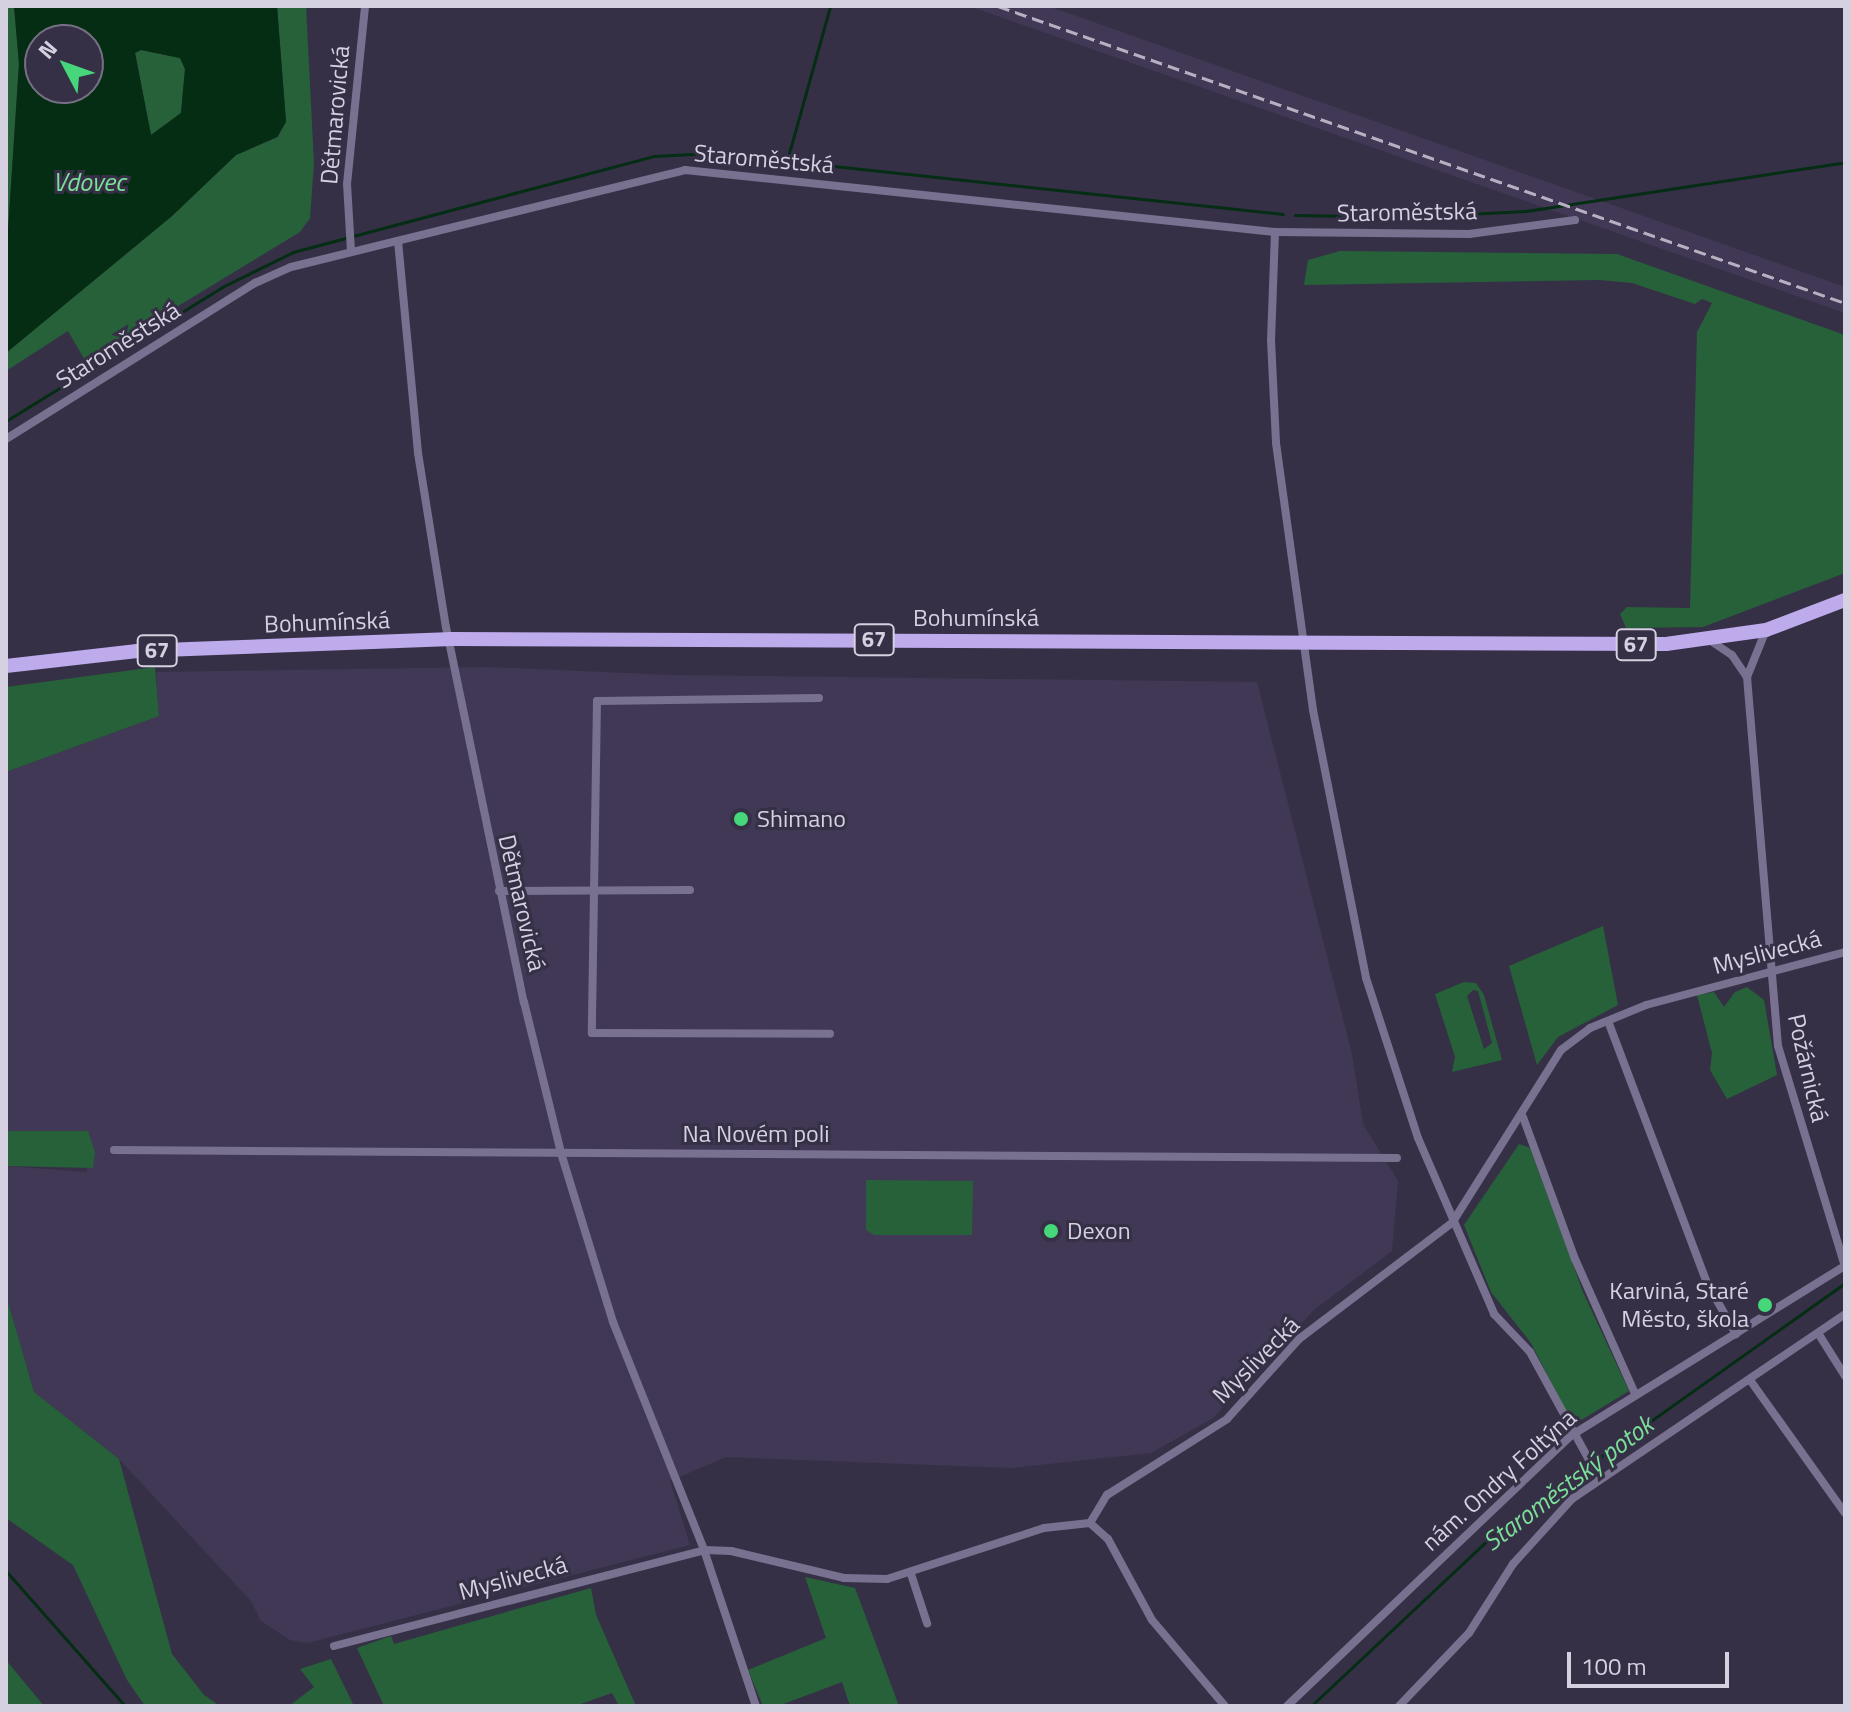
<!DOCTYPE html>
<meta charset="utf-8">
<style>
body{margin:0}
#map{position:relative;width:1851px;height:1712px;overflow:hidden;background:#363047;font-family:"Titillium Web",sans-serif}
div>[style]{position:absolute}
.built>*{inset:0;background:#413855}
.green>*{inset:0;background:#266139}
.water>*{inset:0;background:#042d13}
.stream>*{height:3px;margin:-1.5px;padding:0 1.5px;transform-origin:1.5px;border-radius:1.5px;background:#042d13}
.minor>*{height:8px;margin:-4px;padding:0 4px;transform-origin:4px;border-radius:4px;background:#797190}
.primary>*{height:14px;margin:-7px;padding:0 7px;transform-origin:7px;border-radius:7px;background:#beabec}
.rail>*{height:3px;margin-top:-1.5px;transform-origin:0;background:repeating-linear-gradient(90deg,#b6b1c2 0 12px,transparent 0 18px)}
.dots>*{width:22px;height:22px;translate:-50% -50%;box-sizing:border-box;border:4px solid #363047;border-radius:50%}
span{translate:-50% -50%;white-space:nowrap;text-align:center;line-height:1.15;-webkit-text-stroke:6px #363047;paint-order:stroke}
.shield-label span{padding:2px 6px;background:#363047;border:2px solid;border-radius:6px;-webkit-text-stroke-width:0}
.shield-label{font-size:22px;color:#d5d1e0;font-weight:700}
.street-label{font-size:24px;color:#d5d1e0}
.poi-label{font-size:24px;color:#d5d1e0}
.left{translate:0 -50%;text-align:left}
.right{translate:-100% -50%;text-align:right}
.water-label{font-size:26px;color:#7bdf98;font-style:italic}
.frame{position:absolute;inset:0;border:8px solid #d5d1e0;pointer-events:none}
.north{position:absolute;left:24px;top:24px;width:80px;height:80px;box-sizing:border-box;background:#363047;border:2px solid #767084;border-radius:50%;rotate:311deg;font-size:22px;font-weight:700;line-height:32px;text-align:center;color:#d5d1e0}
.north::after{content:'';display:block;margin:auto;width:28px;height:36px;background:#45d77a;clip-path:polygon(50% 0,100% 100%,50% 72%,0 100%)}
.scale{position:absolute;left:1567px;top:1652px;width:162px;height:36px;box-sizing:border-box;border:4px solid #d5d1e0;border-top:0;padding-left:10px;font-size:24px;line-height:28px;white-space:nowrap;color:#d5d1e0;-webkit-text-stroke:6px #363047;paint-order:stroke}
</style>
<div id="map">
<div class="built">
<div style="clip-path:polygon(969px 6px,1047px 6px,1071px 14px,1845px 287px,1845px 313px)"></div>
<div style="clip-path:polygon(488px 667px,671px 675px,1257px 682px,1352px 1054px,1363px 1124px,1398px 1181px,1392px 1251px,1315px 1309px,1213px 1418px,1151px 1453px,1011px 1468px,726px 1457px,670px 1481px,690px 1545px,307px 1643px,290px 1640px,261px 1621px,251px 1601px,119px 1459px,34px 1392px,6px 1295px,6px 1166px,87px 1172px,88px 1131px,6px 1131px,6px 772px,159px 716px,156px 672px)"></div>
</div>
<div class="green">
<div style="clip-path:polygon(6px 6px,14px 6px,19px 64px,6px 261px)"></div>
<div style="clip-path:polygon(277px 6px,306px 6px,314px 163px,310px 218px,300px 232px,86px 362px,68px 331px,6px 371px,6px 353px,172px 216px,236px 155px,278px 137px,286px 121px)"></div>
<div style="clip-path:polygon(141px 50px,180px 58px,185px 69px,181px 113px,151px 135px,135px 52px)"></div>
<div style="clip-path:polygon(1340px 251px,1617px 254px,1845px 335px,1845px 573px,1703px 627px,1626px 628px,1620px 614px,1627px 607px,1690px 608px,1697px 332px,1712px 303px,1702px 299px,1695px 304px,1632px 283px,1600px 280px,1304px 285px,1308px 260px)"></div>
<div style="clip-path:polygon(155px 667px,159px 716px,6px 772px,6px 687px)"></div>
<div style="clip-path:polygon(1603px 926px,1618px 1005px,1558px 1037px,1537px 1065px,1509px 966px)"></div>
<div style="clip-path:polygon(evenodd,1464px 982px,1476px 983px,1484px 995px,1502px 1060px,1452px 1072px,1455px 1057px,1435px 994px,1464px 982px,1473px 990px,1478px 991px,1492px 1043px,1484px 1049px,1467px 996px,1473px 990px)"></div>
<div style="clip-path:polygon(1747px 987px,1764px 1000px,1777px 1075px,1727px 1099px,1710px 1070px,1712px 1053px,1697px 995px,1714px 992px,1724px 1007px,1735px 992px)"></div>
<div style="clip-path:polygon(6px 1131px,88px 1131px,95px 1152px,93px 1168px,6px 1166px)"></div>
<div style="clip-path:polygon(1519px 1144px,1530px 1148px,1583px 1292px,1629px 1391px,1573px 1425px,1531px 1343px,1491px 1292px,1464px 1225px)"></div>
<div style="clip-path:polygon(866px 1180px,973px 1181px,972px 1235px,874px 1235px,866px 1230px)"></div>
<div style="clip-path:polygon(6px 1295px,34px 1392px,119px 1459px,172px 1654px,204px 1695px,220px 1706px,145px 1706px,127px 1680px,73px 1565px,6px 1518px)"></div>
<div style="clip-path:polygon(805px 1577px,855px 1588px,899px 1706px,850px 1706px,842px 1682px,778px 1706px,763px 1706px,748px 1670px,826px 1638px)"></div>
<div style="clip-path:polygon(591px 1588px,596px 1615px,636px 1706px,619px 1706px,612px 1693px,575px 1706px,384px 1706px,357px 1648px,391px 1636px,394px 1644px)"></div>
<div style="clip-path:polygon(331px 1659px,354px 1706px,289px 1706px,314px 1687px,300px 1669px)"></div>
<div style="clip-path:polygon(6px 1660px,44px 1706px,6px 1706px)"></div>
</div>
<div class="water">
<div style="clip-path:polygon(evenodd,14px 6px,277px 6px,286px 122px,277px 137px,236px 155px,172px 216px,6px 353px,6px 261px,19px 64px,14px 6px,40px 40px,88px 40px,88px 88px,40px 88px,40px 40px,14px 6px,141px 50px,180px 58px,185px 69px,181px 113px,151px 135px,135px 53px,141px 50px)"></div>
</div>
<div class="stream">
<div style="left:786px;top:164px;width:164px;rotate:-74.4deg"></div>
<div style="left:1295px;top:215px;width:113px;rotate:1deg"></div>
<div style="left:1408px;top:217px;width:118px;rotate:-2.9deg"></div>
<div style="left:1526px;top:211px;width:323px;rotate:-8.7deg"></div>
<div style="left:6px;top:421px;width:254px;rotate:-31.8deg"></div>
<div style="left:222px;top:287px;width:79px;rotate:-26.2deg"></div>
<div style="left:293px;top:252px;width:374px;rotate:-14.9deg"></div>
<div style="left:654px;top:156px;width:58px;rotate:-3deg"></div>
<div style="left:712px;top:153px;width:574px;rotate:6.1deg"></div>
<div style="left:6px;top:1571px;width:180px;rotate:48.6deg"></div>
<div style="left:1311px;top:1706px;width:263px;rotate:-43.2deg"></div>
<div style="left:1503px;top:1526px;width:420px;rotate:-35.4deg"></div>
</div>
<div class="minor">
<div style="left:1275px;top:232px;width:108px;rotate:92.1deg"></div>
<div style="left:1271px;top:340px;width:103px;rotate:87.2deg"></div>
<div style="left:1276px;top:443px;width:270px;rotate:82.1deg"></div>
<div style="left:1313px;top:710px;width:273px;rotate:78.8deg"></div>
<div style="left:1366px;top:978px;width:168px;rotate:72deg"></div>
<div style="left:1418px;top:1138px;width:192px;rotate:66.6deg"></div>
<div style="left:1494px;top:1314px;width:52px;rotate:46.5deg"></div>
<div style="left:1530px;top:1352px;width:144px;rotate:61.3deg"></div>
<div style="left:398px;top:241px;width:213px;rotate:84.6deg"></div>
<div style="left:418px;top:453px;width:176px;rotate:80.9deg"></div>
<div style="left:446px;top:627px;width:383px;rotate:78.3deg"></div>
<div style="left:524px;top:1002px;width:155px;rotate:76.2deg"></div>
<div style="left:561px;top:1153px;width:177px;rotate:72.9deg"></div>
<div style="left:613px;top:1322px;width:245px;rotate:68.2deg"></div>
<div style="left:704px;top:1550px;width:164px;rotate:71.6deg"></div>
<div style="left:351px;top:251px;width:67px;rotate:-93.4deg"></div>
<div style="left:347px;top:184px;width:179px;rotate:-84.2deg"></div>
<div style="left:6px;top:439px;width:294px;rotate:-32.1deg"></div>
<div style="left:255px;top:283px;width:39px;rotate:-24deg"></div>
<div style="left:291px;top:267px;width:406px;rotate:-13.8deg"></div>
<div style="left:685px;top:170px;width:593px;rotate:6deg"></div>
<div style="left:1275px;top:232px;width:194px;rotate:0.6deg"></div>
<div style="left:1469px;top:234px;width:107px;rotate:-7.5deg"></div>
<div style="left:1711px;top:641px;width:25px;rotate:34deg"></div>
<div style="left:1732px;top:655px;width:27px;rotate:56deg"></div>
<div style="left:1747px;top:677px;width:370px;rotate:85.2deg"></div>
<div style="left:1778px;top:1046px;width:230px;rotate:73.1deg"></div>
<div style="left:1747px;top:677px;width:51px;rotate:-68deg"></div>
<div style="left:819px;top:698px;width:222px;rotate:179.2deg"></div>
<div style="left:597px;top:701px;width:332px;rotate:90.9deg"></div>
<div style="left:592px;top:1033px;width:238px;rotate:0.2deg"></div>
<div style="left:499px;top:891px;width:191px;rotate:-0.3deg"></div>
<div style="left:1608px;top:1021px;width:280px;rotate:69.3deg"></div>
<div style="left:1707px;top:1283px;width:59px;rotate:60.4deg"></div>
<div style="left:1523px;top:1117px;width:151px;rotate:69.9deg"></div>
<div style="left:1575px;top:1259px;width:148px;rotate:66deg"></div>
<div style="left:114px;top:1150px;width:1283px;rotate:0.36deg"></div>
<div style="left:1818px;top:1333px;width:51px;rotate:57.9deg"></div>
<div style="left:1750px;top:1380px;width:163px;rotate:54.5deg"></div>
<div style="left:1090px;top:1523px;width:33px;rotate:-59deg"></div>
<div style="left:1107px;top:1495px;width:142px;rotate:-32.3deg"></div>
<div style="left:1227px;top:1419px;width:108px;rotate:-48deg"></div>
<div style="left:1299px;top:1339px;width:192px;rotate:-37.2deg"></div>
<div style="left:1452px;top:1223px;width:204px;rotate:-57.8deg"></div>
<div style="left:1561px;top:1050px;width:36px;rotate:-37deg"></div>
<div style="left:1590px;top:1028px;width:61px;rotate:-22.3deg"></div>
<div style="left:1646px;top:1005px;width:206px;rotate:-14.9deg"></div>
<div style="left:911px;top:1574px;width:52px;rotate:71.9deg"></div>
<div style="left:334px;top:1646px;width:382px;rotate:-14.5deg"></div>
<div style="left:704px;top:1550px;width:27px;rotate:2deg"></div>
<div style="left:731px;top:1551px;width:116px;rotate:13.4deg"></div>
<div style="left:844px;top:1578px;width:43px;rotate:1.3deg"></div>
<div style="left:887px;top:1579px;width:165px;rotate:-18deg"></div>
<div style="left:1044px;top:1528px;width:46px;rotate:-6.2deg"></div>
<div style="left:1090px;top:1523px;width:24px;rotate:42deg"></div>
<div style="left:1108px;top:1539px;width:92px;rotate:61.5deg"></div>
<div style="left:1152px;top:1620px;width:113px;rotate:49.7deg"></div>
<div style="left:1287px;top:1706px;width:393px;rotate:-43.6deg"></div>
<div style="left:1572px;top:1435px;width:321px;rotate:-31.8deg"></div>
<div style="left:1399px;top:1706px;width:101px;rotate:-46.2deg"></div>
<div style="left:1469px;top:1633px;width:82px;rotate:-57.5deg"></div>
<div style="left:1513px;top:1564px;width:88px;rotate:-47.8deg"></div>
<div style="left:1572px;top:1499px;width:330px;rotate:-34.1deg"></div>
</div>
<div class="primary">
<div style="left:6px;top:666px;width:132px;rotate:-6.5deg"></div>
<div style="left:137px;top:651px;width:315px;rotate:-2.2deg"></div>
<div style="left:452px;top:639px;width:1214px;rotate:0.24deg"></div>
<div style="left:1666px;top:644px;width:101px;rotate:-8deg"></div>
<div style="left:1766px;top:630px;width:85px;rotate:-20.8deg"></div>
</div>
<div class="rail">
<div style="left:998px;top:6px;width:898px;rotate:19.32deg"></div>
</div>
<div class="dots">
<div style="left:741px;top:819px;background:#45d77a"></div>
<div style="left:1051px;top:1231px;background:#45d77a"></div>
<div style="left:1765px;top:1305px;background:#45d77a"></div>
</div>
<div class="shield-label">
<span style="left:874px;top:640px">67</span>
<span style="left:1636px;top:645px">67</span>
<span style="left:157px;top:651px">67</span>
</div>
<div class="street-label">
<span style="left:335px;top:115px;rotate:-85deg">Dětmarovická</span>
<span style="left:764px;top:159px;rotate:5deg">Staroměstská</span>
<span style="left:1407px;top:212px;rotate:-1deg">Staroměstská</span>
<span style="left:118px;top:345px;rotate:-32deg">Staroměstská</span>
<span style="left:976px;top:618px">Bohumínská</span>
<span style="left:327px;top:622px;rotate:-2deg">Bohumínská</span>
<span style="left:522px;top:903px;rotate:77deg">Dětmarovická</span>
<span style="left:1767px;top:952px;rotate:-15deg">Myslivecká</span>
<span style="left:1808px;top:1068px;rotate:77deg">Požárnická</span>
<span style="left:756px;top:1134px">Na Novém poli</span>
<span style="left:1256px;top:1360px;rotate:-45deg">Myslivecká</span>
<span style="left:1499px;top:1480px;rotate:-42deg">nám. Ondry Foltýna</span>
<span style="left:513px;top:1578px;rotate:-15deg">Myslivecká</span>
</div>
<div class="poi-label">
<span class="left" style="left:757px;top:819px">Shimano</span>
<span class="left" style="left:1067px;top:1231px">Dexon</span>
<span class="right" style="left:1749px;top:1305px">Karviná, Staré<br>Město, škola</span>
</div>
<div class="water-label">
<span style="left:89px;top:182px">Vdovec</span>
<span style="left:1568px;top:1483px;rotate:-37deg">Staroměstský potok</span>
</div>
<div class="frame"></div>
<div class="north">N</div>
<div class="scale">100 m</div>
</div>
